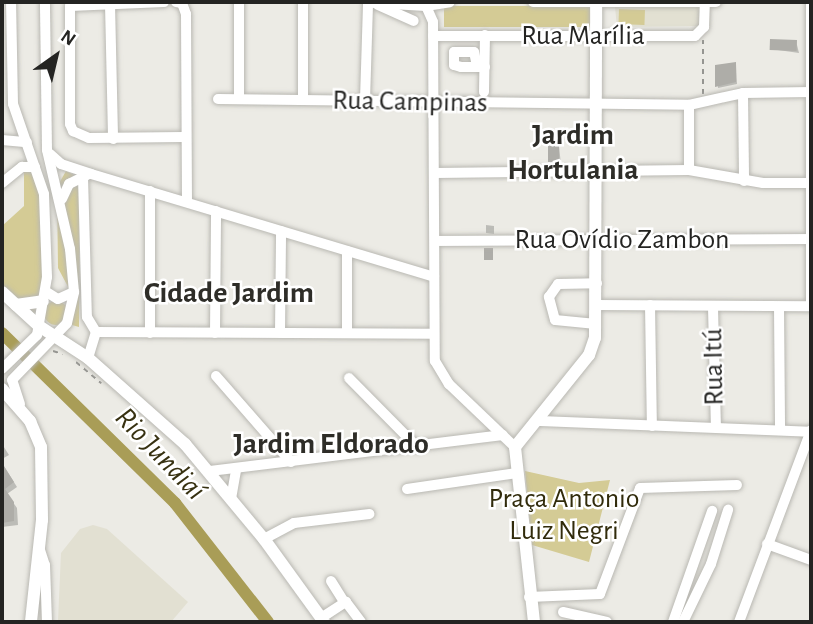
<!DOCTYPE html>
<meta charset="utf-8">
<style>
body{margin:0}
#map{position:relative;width:813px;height:624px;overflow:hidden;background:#ecebe5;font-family:"Alegreya Sans",sans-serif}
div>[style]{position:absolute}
.built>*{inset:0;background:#e2e0d2}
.green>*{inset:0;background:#d4cb95;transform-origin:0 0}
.round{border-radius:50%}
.shadow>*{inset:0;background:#0003}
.river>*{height:12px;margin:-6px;padding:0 6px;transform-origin:6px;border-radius:6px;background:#a99d57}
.building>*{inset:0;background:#aeada8;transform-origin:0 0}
.path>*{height:2px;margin-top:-1px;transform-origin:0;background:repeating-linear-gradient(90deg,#959591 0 5px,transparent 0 10px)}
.roads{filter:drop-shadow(0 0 2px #b9b8b2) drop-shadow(0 0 2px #b9b8b2)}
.minor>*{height:10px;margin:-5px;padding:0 5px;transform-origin:5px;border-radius:5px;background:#fff}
.major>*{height:12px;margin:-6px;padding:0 6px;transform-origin:6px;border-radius:6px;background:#fff}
span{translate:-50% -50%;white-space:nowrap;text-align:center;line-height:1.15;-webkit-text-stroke:5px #fff;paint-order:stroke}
.street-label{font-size:28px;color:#242422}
.park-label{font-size:28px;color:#312b0b}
.neighbourhood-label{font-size:30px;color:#2e2d28;font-weight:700}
.water-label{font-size:30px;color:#373111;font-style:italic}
.frame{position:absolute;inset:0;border:4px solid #242422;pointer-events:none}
.north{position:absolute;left:21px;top:21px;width:70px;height:70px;-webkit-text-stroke:5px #fff;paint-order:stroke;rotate:34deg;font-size:19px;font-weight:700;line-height:28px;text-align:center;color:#242422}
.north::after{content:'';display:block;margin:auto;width:24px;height:32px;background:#242422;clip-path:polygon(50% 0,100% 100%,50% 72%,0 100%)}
</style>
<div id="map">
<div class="built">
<div style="clip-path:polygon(697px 6px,702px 18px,698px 26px,617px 27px,615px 7px)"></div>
<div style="clip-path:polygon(93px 525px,107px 529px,188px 602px,171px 622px,58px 622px,61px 553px,80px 529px)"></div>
</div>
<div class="green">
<div style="left:444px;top:6px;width:148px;height:21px"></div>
<div style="left:619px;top:9px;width:26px;height:15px;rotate:2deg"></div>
<div style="clip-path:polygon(24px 168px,31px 169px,41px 194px,44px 279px,33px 317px,2px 289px,2px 226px,24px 206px)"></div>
<div style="clip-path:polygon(66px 171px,80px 178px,79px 327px,72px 325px,73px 296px,58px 268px,57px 187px)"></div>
<div class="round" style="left:44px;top:301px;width:24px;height:24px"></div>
<div style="clip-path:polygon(525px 471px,579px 483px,610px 480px,589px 562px,532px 545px)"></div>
</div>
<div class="shadow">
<div style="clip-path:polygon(796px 41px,799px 53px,771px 49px)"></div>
<div style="clip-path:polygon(717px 66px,736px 64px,737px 84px,718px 88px)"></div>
<div style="clip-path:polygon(558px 136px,561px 165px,553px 165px,550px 162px)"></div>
<div style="clip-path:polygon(486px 225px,494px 226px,494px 234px,486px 233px)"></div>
<div style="clip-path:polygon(2px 444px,9px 455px,2px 459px)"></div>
<div style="clip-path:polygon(2px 463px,17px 487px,7px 494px,17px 508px,18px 525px,2px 527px)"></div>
</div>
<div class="river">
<div style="left:2px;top:333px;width:243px;rotate:44.5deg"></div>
<div style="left:175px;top:503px;width:151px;rotate:52deg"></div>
</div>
<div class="building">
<div style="left:770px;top:39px;width:27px;height:11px;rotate:2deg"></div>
<div style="clip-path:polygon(736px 62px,736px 82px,715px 87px,715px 65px)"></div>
<div style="left:548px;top:134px;width:11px;height:28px"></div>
<div style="left:484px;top:248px;width:9px;height:12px"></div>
<div style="clip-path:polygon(2px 463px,14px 482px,5px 489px,14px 502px,14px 521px,2px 523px)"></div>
</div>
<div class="path">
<div style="left:703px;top:94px;width:54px;rotate:-90deg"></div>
<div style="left:53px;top:351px;width:10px;rotate:17deg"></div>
<div style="left:76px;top:362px;width:33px;rotate:40deg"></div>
</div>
<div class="roads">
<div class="minor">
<div style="left:164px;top:2px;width:94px;rotate:177.6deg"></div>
<div style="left:70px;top:6px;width:118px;rotate:90deg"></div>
<div style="left:70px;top:124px;width:8px;rotate:67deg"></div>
<div style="left:73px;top:131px;width:17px;rotate:24deg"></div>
<div style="left:89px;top:138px;width:95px;rotate:-0.6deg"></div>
<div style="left:176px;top:2px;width:6px;rotate:9deg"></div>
<div style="left:182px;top:3px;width:12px;rotate:70deg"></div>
<div style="left:186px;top:14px;width:188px;rotate:89.7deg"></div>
<div style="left:239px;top:2px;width:96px;rotate:90deg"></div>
<div style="left:303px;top:2px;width:98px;rotate:90deg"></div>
<div style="left:533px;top:2px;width:183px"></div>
<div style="left:374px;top:3px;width:52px;rotate:3.3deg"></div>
<div style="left:426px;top:6px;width:24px;rotate:-9deg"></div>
<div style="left:110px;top:4px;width:135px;rotate:88.7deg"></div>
<div style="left:378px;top:5px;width:39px;rotate:24deg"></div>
<div style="left:426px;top:6px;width:17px;rotate:66deg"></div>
<div style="left:433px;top:22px;width:339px;rotate:89.7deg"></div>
<div style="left:435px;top:361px;width:27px;rotate:59deg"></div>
<div style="left:449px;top:384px;width:91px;rotate:43.7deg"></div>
<div style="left:433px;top:36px;width:262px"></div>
<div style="left:695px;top:36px;width:13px;rotate:-45deg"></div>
<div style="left:704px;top:27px;width:25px;rotate:-88deg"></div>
<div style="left:477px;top:66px;width:14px;rotate:-102deg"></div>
<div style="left:474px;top:52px;width:20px;rotate:180deg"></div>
<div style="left:454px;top:52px;width:13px;rotate:90deg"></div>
<div style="left:454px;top:65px;width:7px;rotate:16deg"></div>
<div style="left:461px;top:67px;width:24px"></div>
<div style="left:484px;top:92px;width:57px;rotate:-89deg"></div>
<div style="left:743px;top:93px;width:88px;rotate:89.3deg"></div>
<div style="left:218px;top:99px;width:471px;rotate:0.7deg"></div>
<div style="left:689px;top:105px;width:55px;rotate:-12.5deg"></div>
<div style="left:743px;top:93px;width:68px;rotate:-0.8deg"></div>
<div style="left:365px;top:100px;width:98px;rotate:-88.2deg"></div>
<div style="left:2px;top:140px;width:25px;rotate:5deg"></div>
<div style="left:50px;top:154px;width:15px;rotate:42deg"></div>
<div style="left:61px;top:164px;width:32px;rotate:18deg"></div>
<div style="left:91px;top:174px;width:358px;rotate:16.7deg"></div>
<div style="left:689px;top:170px;width:65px;rotate:-90deg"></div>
<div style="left:435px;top:173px;width:254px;rotate:-0.7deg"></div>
<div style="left:689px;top:170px;width:75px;rotate:10deg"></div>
<div style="left:763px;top:183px;width:48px"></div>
<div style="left:83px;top:177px;width:140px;rotate:88.4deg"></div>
<div style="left:87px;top:317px;width:17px;rotate:59deg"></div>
<div style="left:2px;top:183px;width:26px;rotate:-39deg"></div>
<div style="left:22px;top:167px;width:13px"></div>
<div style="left:150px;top:191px;width:142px;rotate:90deg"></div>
<div style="left:62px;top:199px;width:17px;rotate:-65deg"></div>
<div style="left:69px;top:184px;width:20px;rotate:-27deg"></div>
<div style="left:435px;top:241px;width:375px;rotate:-0.3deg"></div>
<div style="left:347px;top:251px;width:81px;rotate:90deg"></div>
<div style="left:45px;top:291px;width:15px;rotate:32deg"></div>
<div style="left:58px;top:299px;width:17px;rotate:-24deg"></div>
<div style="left:596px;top:305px;width:215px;rotate:0.3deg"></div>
<div style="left:650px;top:305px;width:121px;rotate:89.1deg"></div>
<div style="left:811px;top:306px;width:304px;rotate:-90deg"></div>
<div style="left:713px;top:307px;width:119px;rotate:88.6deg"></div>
<div style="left:779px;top:307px;width:121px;rotate:89.5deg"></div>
<div style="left:596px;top:324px;width:41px;rotate:-174.4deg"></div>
<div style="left:555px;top:320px;width:24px;rotate:-105deg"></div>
<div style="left:549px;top:297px;width:16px;rotate:-55deg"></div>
<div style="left:558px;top:284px;width:39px;rotate:-1deg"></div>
<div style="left:96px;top:332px;width:338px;rotate:0.3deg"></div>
<div style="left:215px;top:333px;width:122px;rotate:-89.5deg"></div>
<div style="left:280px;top:333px;width:102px;rotate:-89.4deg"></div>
<div style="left:88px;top:358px;width:27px;rotate:-73deg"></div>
<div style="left:2px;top:369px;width:49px;rotate:-44.2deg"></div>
<div style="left:37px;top:335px;width:59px;rotate:-80.2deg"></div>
<div style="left:47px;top:277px;width:83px;rotate:-92.1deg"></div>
<div style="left:44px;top:194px;width:95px;rotate:-109deg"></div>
<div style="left:13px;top:104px;width:102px;rotate:-91.1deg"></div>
<div style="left:216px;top:376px;width:114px;rotate:48.9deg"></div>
<div style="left:349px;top:378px;width:98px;rotate:45.4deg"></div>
<div style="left:20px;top:404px;width:25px;rotate:-108deg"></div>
<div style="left:12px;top:380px;width:79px;rotate:-46deg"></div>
<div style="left:67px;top:323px;width:32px;rotate:-77deg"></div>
<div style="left:74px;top:292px;width:43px;rotate:-95.3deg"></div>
<div style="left:70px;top:249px;width:102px;rotate:-103.1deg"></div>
<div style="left:47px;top:150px;width:148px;rotate:-90.8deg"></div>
<div style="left:539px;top:421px;width:272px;rotate:2.3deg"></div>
<div style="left:210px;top:471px;width:295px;rotate:-7deg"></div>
<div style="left:407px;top:489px;width:111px;rotate:-8.3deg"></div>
<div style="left:231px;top:499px;width:29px;rotate:-80deg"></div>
<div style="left:264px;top:539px;width:34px;rotate:-28deg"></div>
<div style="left:294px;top:523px;width:76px;rotate:-6.8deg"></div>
<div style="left:767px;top:544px;width:47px;rotate:20deg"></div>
<div style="left:40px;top:550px;width:16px;rotate:72deg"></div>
<div style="left:45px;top:565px;width:57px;rotate:88deg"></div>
<div style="left:331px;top:581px;width:25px;rotate:58deg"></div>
<div style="left:529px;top:597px;width:71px;rotate:-2.4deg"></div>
<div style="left:600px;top:594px;width:113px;rotate:-69.3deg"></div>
<div style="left:640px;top:488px;width:97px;rotate:-1.8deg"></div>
<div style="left:563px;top:612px;width:45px;rotate:12.8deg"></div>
<div style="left:321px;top:618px;width:30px;rotate:-33deg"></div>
<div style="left:346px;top:602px;width:25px;rotate:53deg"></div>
<div style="left:673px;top:622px;width:118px;rotate:-70.6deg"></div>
<div style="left:683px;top:622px;width:64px;rotate:-64.2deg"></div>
<div style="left:711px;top:564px;width:57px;rotate:-72.5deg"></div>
<div style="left:739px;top:622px;width:205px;rotate:-69.4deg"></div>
</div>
<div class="major">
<div style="left:2px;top:292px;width:50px;rotate:42.6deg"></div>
<div style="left:39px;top:326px;width:59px;rotate:33.1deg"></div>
<div style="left:88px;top:358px;width:130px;rotate:41.6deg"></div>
<div style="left:185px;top:444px;width:124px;rotate:50.3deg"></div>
<div style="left:264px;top:539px;width:102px;rotate:54.1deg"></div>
<div style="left:16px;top:305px;width:27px;rotate:-8deg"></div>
<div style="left:2px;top:389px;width:43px;rotate:48.8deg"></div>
<div style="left:30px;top:421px;width:28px;rotate:67deg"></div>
<div style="left:41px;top:447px;width:73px;rotate:89.2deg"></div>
<div style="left:42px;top:520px;width:103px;rotate:96.2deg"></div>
<div style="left:534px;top:622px;width:176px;rotate:-96.2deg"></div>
<div style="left:515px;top:447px;width:118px;rotate:-51.2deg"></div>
<div style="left:589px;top:355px;width:18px;rotate:-71deg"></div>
<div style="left:595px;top:338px;width:336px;rotate:-89.8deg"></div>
</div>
</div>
<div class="street-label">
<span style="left:583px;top:36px">Rua Marília</span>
<span style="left:410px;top:102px;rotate:1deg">Rua Campinas</span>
<span style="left:622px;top:240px">Rua Ovídio Zambon</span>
<span style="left:714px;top:367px;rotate:-91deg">Rua Itú</span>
</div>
<div class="park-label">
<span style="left:564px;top:515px">Praça Antonio<br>Luiz Negri</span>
</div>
<div class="neighbourhood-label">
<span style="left:573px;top:152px">Jardim<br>Hortulania</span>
<span style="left:229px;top:293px">Cidade Jardim</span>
<span style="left:331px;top:444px">Jardim Eldorado</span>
</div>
<div class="water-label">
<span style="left:160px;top:454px;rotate:46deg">Rio Jundiaí</span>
</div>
<div class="frame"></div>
<div class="north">N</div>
</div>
